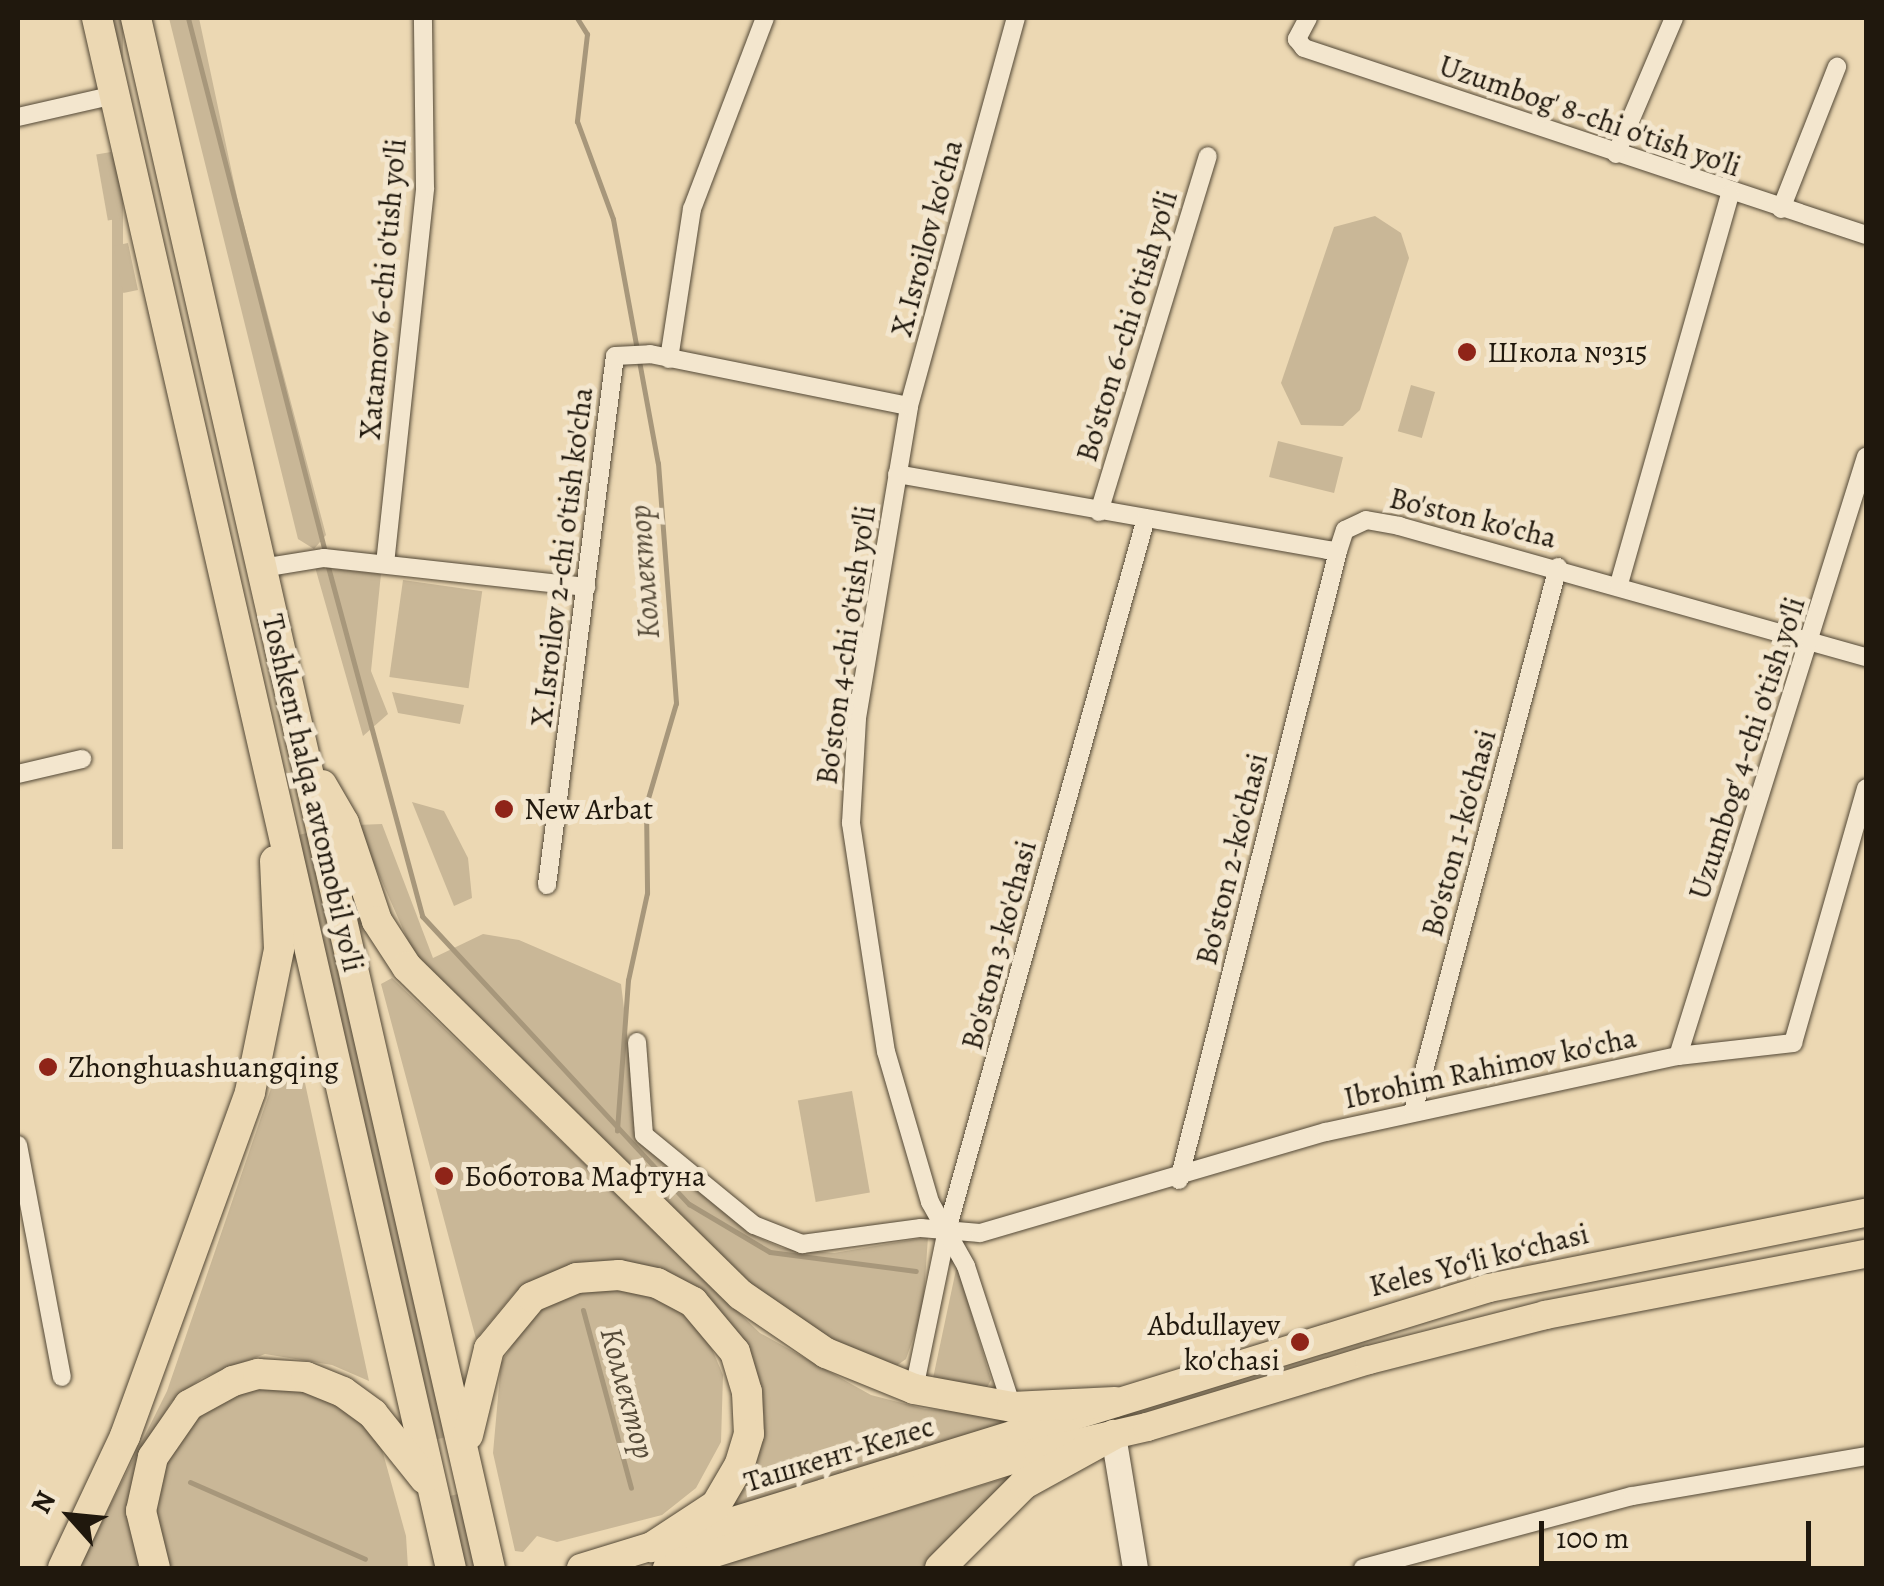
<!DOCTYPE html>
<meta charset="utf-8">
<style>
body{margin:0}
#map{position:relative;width:1884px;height:1586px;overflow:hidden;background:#ecd8b3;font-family:Alegreya,serif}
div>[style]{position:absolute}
.green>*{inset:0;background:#c9b797;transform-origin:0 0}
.stream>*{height:5px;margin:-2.5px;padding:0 2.5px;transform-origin:2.5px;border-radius:2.5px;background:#a7977b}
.roads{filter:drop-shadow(0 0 2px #534836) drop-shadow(0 0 2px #534836)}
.street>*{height:18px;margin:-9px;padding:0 9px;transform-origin:9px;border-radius:9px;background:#f3e6ce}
.secondary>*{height:25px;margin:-12.5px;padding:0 12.5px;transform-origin:12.5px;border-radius:12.5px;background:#f3e6ce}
.primary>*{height:28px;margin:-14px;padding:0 14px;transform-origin:14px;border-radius:14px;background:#ecd8b3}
.highway>*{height:30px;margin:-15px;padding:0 15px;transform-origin:15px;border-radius:15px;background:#ecd8b3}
.dots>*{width:28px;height:28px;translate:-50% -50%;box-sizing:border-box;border:5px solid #f3e6ce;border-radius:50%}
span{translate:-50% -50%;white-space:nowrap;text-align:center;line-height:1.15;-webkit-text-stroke:10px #f3e6ce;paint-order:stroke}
.street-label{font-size:30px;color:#20180d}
.poi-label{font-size:30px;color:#20180d}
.left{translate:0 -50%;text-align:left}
.right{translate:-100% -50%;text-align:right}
.water-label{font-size:32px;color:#564b39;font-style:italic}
.frame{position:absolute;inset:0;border:20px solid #20180d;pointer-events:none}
.north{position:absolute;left:20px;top:1466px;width:100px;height:100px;-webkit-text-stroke:8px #f3e6ce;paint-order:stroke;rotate:297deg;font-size:28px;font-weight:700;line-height:40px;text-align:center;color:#20180d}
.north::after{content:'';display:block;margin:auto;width:35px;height:45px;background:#20180d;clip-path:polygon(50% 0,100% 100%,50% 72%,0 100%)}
.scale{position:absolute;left:1539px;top:1521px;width:272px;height:45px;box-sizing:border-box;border:5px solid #20180d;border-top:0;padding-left:12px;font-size:30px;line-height:35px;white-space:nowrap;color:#20180d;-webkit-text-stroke:8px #f3e6ce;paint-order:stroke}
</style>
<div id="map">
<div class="green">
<div style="left:112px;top:18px;width:11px;height:831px"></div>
<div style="clip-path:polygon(169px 18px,199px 18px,239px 206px,326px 535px,314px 549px,298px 539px)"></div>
<div style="left:111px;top:152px;width:67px;height:15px;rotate:80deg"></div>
<div style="clip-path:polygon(1375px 216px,1401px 233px,1409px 258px,1360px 410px,1343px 426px,1301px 425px,1281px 383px,1334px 227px)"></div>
<div style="left:128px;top:243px;width:48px;height:15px;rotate:78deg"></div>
<div style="left:1411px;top:385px;width:25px;height:48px;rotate:16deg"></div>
<div style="left:1278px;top:441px;width:67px;height:37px;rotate:14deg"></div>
<div style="clip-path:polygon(315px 567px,381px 574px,371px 671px,388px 714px,363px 736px)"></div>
<div style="left:403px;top:580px;width:80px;height:98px;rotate:8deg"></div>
<div style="clip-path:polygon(392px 692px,464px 705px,460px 724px,398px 713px)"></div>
<div style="clip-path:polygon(412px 802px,444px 811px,468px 858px,472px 898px,454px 906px)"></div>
<div style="clip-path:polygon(382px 824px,433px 958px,483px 934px,519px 940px,621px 984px,640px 1137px,757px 1237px,782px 1248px,834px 1253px,928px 1237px,923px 1310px,906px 1359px,889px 1371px,775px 1312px,418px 963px,357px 825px)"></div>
<div style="left:307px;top:833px;width:620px;height:10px;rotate:77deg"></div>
<div style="clip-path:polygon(392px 978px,760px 1333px,871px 1395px,925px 1409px,1026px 1416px,728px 1510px,760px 1446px,764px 1416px,753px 1359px,719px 1312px,575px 1265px,516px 1291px,476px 1339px,381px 984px)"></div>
<div style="clip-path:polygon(281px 1059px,293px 1059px,302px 1069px,369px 1381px,332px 1365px,265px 1354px,202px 1378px,171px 1402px,152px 1437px,142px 1568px,79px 1568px,167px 1391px)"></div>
<div style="left:852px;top:1091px;width:103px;height:55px;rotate:80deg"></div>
<div style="clip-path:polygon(957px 1265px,991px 1380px,985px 1391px,932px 1383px)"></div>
<div style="clip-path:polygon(582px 1287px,639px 1290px,686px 1315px,709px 1342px,723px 1375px,721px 1442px,696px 1488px,662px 1515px,557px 1542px,537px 1536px,523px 1552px,515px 1551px,493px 1453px,501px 1363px,533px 1312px)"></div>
<div style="clip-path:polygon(247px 1386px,326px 1393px,378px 1435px,406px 1536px,408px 1568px,163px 1568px,151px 1506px,180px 1429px,210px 1402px)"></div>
<div style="clip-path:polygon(1022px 1473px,926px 1568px,710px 1568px)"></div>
<div style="left:458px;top:1494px;width:76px;height:12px;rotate:77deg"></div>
</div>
<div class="stream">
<div style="left:188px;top:18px;width:551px;rotate:75.61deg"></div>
<div style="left:577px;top:18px;width:19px;rotate:58deg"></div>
<div style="left:587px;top:34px;width:88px;rotate:96.6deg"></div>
<div style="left:577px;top:121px;width:104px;rotate:69.8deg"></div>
<div style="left:613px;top:219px;width:248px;rotate:79.6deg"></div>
<div style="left:658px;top:463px;width:241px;rotate:85.7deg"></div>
<div style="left:676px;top:703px;width:106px;rotate:106.4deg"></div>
<div style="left:646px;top:805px;width:88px;rotate:89.3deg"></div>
<div style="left:647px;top:893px;width:89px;rotate:102.3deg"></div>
<div style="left:628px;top:980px;width:151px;rotate:94.2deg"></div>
<div style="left:327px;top:563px;width:366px;rotate:74.9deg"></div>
<div style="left:422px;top:916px;width:393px;rotate:47.2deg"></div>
<div style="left:689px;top:1204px;width:94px;rotate:30.7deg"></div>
<div style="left:770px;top:1252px;width:147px;rotate:7.4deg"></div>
<div style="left:583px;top:1310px;width:184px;rotate:74.9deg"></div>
<div style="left:190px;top:1482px;width:191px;rotate:23.7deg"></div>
</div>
<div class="roads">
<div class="street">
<div style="left:1308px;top:18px;width:24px;rotate:118deg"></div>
<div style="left:1297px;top:39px;width:11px;rotate:52deg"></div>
<div style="left:1304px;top:48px;width:592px;rotate:18.4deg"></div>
<div style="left:18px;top:117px;width:99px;rotate:-12.8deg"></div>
<div style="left:1616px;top:154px;width:148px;rotate:-66.9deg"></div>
<div style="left:1781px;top:209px;width:153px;rotate:-68.5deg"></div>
<div style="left:669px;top:359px;width:152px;rotate:-81.3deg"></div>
<div style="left:692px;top:209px;width:204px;rotate:-69.1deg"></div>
<div style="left:897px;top:474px;width:437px;rotate:10deg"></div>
<div style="left:1327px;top:550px;width:11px;rotate:5deg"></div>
<div style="left:1338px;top:551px;width:22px;rotate:-72deg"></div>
<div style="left:1345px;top:530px;width:23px;rotate:-25deg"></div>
<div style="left:1366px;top:520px;width:34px;rotate:10deg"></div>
<div style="left:1399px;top:526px;width:485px;rotate:15.7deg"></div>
<div style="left:1099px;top:512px;width:372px;rotate:-73deg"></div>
<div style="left:385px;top:564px;width:378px;rotate:-83.9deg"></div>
<div style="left:425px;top:188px;width:170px;rotate:-90.7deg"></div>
<div style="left:262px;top:568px;width:63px;rotate:-9.2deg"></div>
<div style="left:324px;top:558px;width:264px;rotate:6.3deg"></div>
<div style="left:1619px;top:584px;width:405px;rotate:-74.1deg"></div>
<div style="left:18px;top:774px;width:66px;rotate:-13.2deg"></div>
<div style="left:547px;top:885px;width:533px;rotate:-82.68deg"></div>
<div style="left:615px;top:356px;width:35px;rotate:-3deg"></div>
<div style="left:650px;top:354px;width:264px;rotate:11.4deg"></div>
<div style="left:637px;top:1042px;width:93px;rotate:85.7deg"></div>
<div style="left:644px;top:1135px;width:142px;rotate:39.3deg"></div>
<div style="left:754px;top:1225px;width:52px;rotate:21.6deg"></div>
<div style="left:802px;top:1244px;width:120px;rotate:-7.7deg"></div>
<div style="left:921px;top:1228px;width:59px;rotate:4.8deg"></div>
<div style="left:980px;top:1233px;width:360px;rotate:-16.3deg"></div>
<div style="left:1326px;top:1132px;width:360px;rotate:-12.2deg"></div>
<div style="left:1678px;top:1056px;width:116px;rotate:-6.4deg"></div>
<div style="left:1793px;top:1043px;width:265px;rotate:-74deg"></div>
<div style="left:1678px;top:1056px;width:628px;rotate:-72.58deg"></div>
<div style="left:1413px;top:1112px;width:564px;rotate:-75.1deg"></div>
<div style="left:18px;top:1145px;width:236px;rotate:79.3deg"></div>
<div style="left:1179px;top:1180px;width:649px;rotate:-75.81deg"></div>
<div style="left:914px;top:1389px;width:162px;rotate:-78.3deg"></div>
<div style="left:947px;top:1230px;width:739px;rotate:-74.38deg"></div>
<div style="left:1012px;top:1407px;width:148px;rotate:-108.1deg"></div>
<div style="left:966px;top:1266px;width:73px;rotate:-119.4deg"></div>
<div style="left:930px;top:1202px;width:156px;rotate:-106.3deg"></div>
<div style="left:886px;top:1052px;width:232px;rotate:-98.7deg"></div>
<div style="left:851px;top:823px;width:105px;rotate:-86.7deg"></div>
<div style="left:857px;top:718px;width:316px;rotate:-80.5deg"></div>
<div style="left:909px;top:406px;width:402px;rotate:-74.6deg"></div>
<div style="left:1363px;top:1568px;width:278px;rotate:-15deg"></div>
<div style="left:1632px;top:1496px;width:237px;rotate:-9.7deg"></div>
</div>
<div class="secondary">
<div style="left:1113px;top:1435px;width:135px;rotate:80.6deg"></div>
</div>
<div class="primary">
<div style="left:581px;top:1568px;width:950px;rotate:-17.14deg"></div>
<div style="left:1489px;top:1288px;width:384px;rotate:-11.3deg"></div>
<div style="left:667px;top:1568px;width:389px;rotate:-17.4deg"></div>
<div style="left:1038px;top:1452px;width:112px;rotate:-12.9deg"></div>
<div style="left:1147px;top:1427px;width:232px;rotate:-16.8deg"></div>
<div style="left:1369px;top:1360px;width:182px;rotate:-14.3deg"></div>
<div style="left:1545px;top:1315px;width:327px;rotate:-10.8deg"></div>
</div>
<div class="highway">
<div style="left:97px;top:18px;width:1590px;rotate:77.14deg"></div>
<div style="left:136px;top:18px;width:1590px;rotate:77.14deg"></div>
<div style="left:322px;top:785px;width:44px;rotate:59.9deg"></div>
<div style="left:344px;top:823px;width:103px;rotate:71.4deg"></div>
<div style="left:377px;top:921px;width:55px;rotate:56.9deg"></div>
<div style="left:407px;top:967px;width:468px;rotate:44.5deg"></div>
<div style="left:741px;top:1295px;width:103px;rotate:34.3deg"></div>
<div style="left:826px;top:1353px;width:95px;rotate:22.2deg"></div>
<div style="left:914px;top:1389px;width:100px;rotate:10.4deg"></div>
<div style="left:1012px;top:1407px;width:103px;rotate:-2.8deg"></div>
<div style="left:468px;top:1435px;width:89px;rotate:-76.3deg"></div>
<div style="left:489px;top:1349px;width:67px;rotate:-50.4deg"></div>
<div style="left:532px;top:1297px;width:49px;rotate:-22.9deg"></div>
<div style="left:577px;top:1278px;width:42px;rotate:-4.1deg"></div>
<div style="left:619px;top:1275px;width:39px;rotate:12deg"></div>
<div style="left:657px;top:1283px;width:41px;rotate:27.8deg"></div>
<div style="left:693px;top:1302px;width:65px;rotate:50deg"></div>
<div style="left:735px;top:1352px;width:42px;rotate:73.3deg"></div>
<div style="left:747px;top:1392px;width:42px;rotate:87.3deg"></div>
<div style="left:749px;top:1434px;width:31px;rotate:107deg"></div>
<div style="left:740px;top:1464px;width:48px;rotate:120.3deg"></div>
<div style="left:716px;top:1505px;width:77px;rotate:146.7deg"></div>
<div style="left:63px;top:1568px;width:146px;rotate:-64.8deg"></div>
<div style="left:125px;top:1436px;width:366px;rotate:-70deg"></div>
<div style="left:250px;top:1092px;width:146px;rotate:-78.5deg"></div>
<div style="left:279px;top:949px;width:88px;rotate:-92.6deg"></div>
<div style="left:155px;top:1568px;width:59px;rotate:-103.8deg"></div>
<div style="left:141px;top:1511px;width:55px;rotate:-77.5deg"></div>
<div style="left:153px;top:1457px;width:63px;rotate:-55.3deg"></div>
<div style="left:189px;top:1405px;width:50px;rotate:-28.6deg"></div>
<div style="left:233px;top:1381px;width:26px;rotate:-16deg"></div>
<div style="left:258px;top:1374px;width:48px;rotate:3.6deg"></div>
<div style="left:306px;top:1377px;width:40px;rotate:22deg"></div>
<div style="left:343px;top:1392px;width:37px;rotate:36deg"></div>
<div style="left:373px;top:1414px;width:83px;rotate:51.3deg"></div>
<div style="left:940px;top:1568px;width:119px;rotate:-45deg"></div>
<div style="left:1024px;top:1484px;width:102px;rotate:-28.8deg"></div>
</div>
</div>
<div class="dots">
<div style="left:1467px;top:352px;background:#8f2418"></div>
<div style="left:504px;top:809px;background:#8f2418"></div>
<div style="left:48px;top:1067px;background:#8f2418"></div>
<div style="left:444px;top:1176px;background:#8f2418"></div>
<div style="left:1300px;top:1342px;background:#8f2418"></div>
</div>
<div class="street-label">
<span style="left:1590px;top:116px;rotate:19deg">Uzumbog' 8-chi o'tish yo'li</span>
<span style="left:927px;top:238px;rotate:-75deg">X.Isroilov ko'cha</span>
<span style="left:383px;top:289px;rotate:-85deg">Xatamov 6-chi o'tish yo'li</span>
<span style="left:1127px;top:326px;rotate:-73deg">Bo'ston 6-chi o'tish yo'li</span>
<span style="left:1473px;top:518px;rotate:14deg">Bo'ston ko'cha</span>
<span style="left:562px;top:557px;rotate:-83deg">X.Isroilov 2-chi o'tish ko'cha</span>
<span style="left:846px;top:645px;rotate:-82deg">Bo'ston 4-chi o'tish yo'li</span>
<span style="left:1747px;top:748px;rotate:-72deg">Uzumbog' 4-chi o'tish yo'li</span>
<span style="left:313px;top:793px;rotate:77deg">Toshkent halqa avtomobil yo'li</span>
<span style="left:1459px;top:833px;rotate:-75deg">Bo'ston 1-ko'chasi</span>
<span style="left:1232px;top:859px;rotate:-76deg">Bo'ston 2-ko'chasi</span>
<span style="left:999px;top:945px;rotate:-75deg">Bo'ston 3-ko'chasi</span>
<span style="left:1490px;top:1068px;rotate:-12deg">Ibrohim Rahimov ko'cha</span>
<span style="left:1479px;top:1260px;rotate:-14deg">Keles Yoʻli koʻchasi</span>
<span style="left:839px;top:1454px;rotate:-17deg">Ташкент-Келес</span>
</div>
<div class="poi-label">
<span class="left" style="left:1487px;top:352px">Школа №315</span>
<span class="left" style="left:524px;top:809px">New Arbat</span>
<span class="left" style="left:68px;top:1067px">Zhonghuashuangqing</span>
<span class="left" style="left:464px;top:1176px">Боботова Мафтуна</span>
<span class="right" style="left:1280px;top:1342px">Abdullayev<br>ko'chasi</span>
</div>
<div class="water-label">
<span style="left:644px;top:572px;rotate:-94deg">Коллектор</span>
<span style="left:628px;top:1393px;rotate:75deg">Коллектор</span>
</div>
<div class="frame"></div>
<div class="north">N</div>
<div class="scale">100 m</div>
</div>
